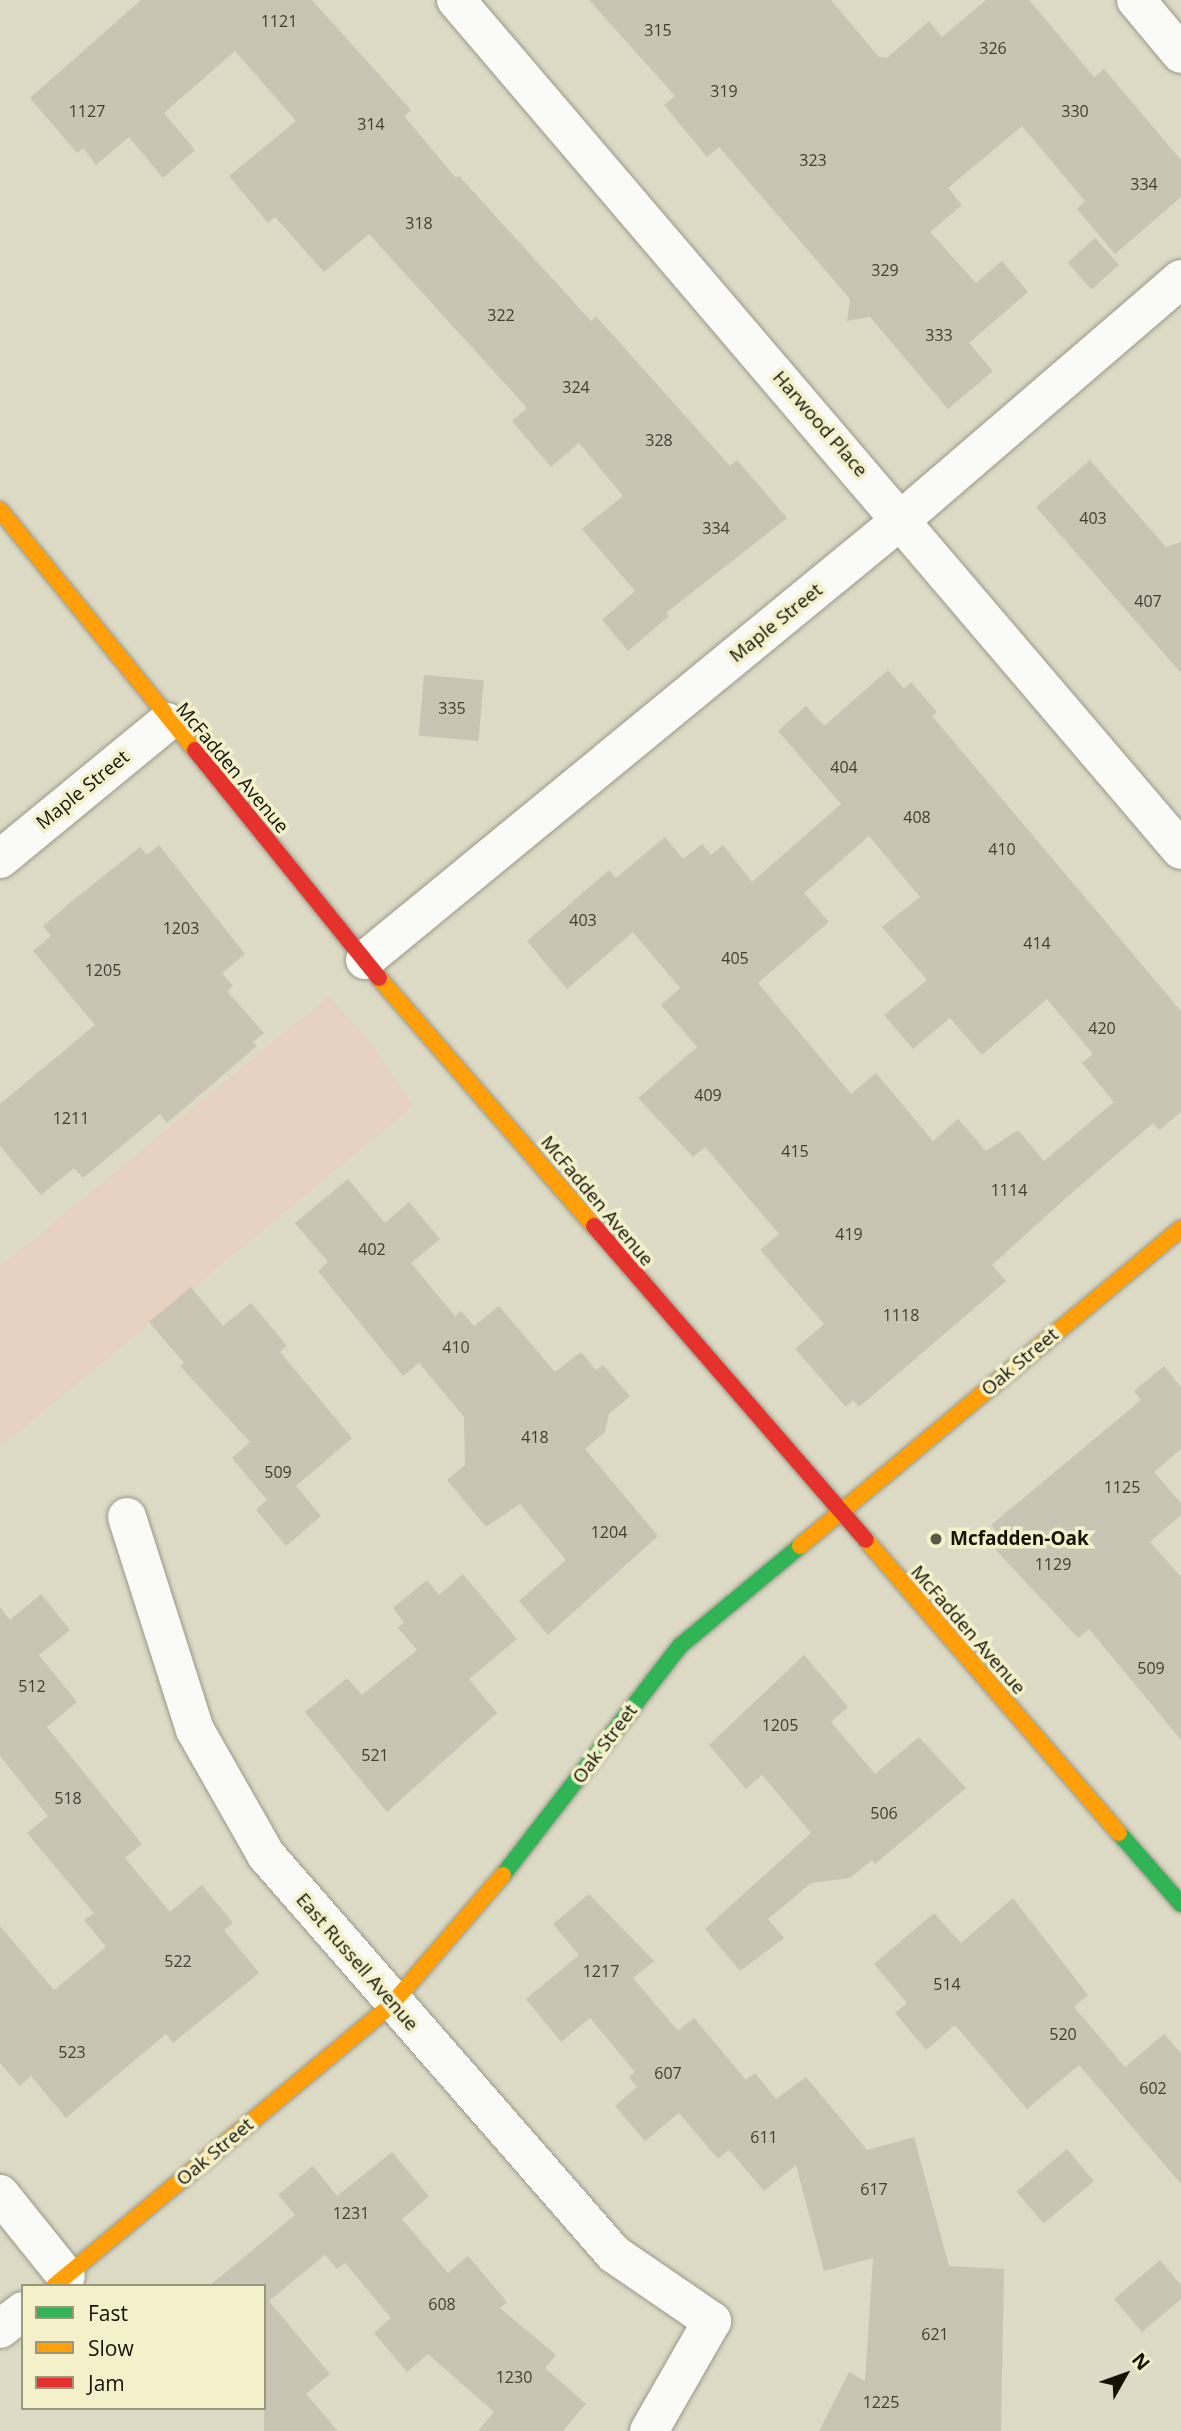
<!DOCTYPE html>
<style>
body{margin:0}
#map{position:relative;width:1181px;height:2431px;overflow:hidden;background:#dddbc6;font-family:"Open Sans",sans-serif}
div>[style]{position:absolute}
.green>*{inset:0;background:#e7d1c1}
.building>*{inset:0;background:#cac4b5;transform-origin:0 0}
.roads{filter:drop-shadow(0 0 2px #999787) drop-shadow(0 0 2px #999787)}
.street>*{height:38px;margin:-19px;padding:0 19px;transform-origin:19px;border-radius:19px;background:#fafaf6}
.fast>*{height:16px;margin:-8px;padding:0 8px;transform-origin:8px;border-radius:8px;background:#30b455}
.slow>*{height:16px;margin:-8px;padding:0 8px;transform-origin:8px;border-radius:8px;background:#ff9f0a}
.jam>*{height:16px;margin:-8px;padding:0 8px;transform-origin:8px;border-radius:8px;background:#e5322d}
.dots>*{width:19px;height:19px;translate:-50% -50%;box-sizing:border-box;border:4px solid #f3f0ca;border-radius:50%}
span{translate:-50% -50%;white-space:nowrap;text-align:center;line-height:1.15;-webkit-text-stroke:7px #f3f0ca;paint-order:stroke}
.number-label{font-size:16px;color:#423e31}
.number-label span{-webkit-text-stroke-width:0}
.street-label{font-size:19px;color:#141205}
.poi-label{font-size:19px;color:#141205;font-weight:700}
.left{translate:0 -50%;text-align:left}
.legend{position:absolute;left:21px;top:2284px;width:245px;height:126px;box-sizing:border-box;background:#f3f0ca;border:2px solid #9a977b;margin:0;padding:9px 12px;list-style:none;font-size:21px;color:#141205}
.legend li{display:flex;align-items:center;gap:14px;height:35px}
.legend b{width:35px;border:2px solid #9a977b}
.north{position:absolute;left:1090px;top:2340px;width:70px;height:70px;-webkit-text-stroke:5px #f3f0ca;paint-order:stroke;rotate:50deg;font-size:19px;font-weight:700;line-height:28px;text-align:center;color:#141205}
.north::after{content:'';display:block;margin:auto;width:24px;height:32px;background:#141205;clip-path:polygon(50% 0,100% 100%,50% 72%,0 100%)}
</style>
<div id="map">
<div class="green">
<div style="clip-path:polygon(329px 996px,368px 1040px,413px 1106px,0 1447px,0 1267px)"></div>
</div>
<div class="building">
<div style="clip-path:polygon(141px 0,312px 0,411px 110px,404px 116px,456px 178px,459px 176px,591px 321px,596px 316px,730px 466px,737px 460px,787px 518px,666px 613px,669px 616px,628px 651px,602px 620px,635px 591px,582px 529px,623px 496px,579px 443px,551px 467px,512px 421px,527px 408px,369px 234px,324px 272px,275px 217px,268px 223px,229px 176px,296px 121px,235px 51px,164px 113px,195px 150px,163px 178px,129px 137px,96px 165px,83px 148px,77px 153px,30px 98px)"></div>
<div style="clip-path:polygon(589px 0,831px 0,879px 57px,887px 58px,929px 21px,942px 37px,986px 0,1029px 0,1094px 77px,1104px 69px,1181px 160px,1181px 197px,1115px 254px,1077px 209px,1085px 201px,1022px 126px,948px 188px,962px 205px,930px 232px,976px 283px,1002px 261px,1028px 292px,969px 343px,993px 371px,948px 409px,870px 317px,847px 321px,850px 299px,719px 147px,707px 157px,664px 105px,675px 96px)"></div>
<div style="left:1095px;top:238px;width:36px;height:37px;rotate:48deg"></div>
<div style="clip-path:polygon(1090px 460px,1166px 547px,1181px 542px,1181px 673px,1036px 507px)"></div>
<div style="clip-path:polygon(evenodd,888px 670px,904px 689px,911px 682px,937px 712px,932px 716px,1181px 1011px,1181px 1112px,1159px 1130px,1153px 1123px,1066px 1198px,992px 1265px,1006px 1281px,859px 1407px,853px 1400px,846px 1407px,795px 1349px,824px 1324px,760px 1250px,779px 1234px,705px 1147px,693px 1157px,638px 1098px,697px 1047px,661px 1005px,680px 988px,633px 932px,567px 989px,527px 941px,609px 870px,616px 878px,665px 837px,683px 859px,702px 844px,711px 855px,723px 845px,752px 882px,841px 804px,778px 731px,806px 706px,824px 726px,888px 670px,869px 836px,920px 897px,882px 927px,927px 980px,884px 1015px,913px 1049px,950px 1018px,982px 1055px,1047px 999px,1093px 1054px,1082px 1063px,1114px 1102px,1044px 1161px,1018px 1130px,986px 1151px,958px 1119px,933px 1141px,876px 1073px,851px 1094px,758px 983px,829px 922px,804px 893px,869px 836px)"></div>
<div style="left:424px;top:675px;width:60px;height:61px;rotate:5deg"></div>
<div style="clip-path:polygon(159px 845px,245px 954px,222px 973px,233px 986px,227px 991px,264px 1033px,253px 1042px,257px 1046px,167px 1123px,160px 1114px,83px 1178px,74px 1168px,41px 1195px,0 1146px,0 1104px,95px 1025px,33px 951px,51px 936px,43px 926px,71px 902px,140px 847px,147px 855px)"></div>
<div style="clip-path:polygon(348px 1179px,385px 1223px,409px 1202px,440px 1239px,411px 1263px,455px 1316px,461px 1311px,474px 1326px,499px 1306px,555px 1372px,581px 1352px,596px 1370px,603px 1365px,630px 1396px,609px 1414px,605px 1432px,585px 1449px,658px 1536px,548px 1635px,519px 1601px,566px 1560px,520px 1504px,486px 1527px,447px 1480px,465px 1465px,464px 1417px,419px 1363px,403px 1376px,318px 1271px,328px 1262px,295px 1223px)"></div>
<div style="clip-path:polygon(191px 1287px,223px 1326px,251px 1303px,287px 1346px,280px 1352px,352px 1438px,296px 1486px,321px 1516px,286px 1546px,256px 1510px,267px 1500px,232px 1458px,250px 1442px,180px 1366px,184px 1363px,149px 1322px)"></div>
<div style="clip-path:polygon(1164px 1366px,1181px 1387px,1181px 1449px,1154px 1472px,1181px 1503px,1181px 1515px,1150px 1542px,1181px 1577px,1181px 1740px,1089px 1629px,1078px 1638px,991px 1545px,1001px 1537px,991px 1525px,1141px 1400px,1134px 1391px)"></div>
<div style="clip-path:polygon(463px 1574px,517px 1639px,469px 1679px,497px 1713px,387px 1812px,305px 1712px,347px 1678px,362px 1695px,417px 1650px,398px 1628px,404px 1622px,393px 1608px,427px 1580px,439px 1595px)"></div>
<div style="clip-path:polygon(41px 1594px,70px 1630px,39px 1655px,77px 1702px,47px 1727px,142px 1844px,125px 1858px,170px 1912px,202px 1885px,233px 1923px,224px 1930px,259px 1973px,173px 2043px,166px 2034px,66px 2118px,31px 2076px,20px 2086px,0 2063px,0 1926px,54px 1990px,106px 1947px,84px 1920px,94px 1913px,27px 1833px,48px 1816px,0 1756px,0 1607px,10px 1620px)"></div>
<div style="clip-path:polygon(804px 1655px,848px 1707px,831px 1722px,875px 1774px,919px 1737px,966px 1788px,875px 1864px,872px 1860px,850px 1878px,811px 1883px,768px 1919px,784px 1938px,740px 1971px,705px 1929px,811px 1833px,762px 1775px,746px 1789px,709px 1745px)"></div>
<div style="clip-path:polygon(589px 1894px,654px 1961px,633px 1978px,678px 2031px,694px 2018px,746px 2080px,755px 2073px,776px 2099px,806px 2077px,867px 2150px,914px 2137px,949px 2266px,1004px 2269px,1001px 2431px,819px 2431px,849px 2372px,865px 2381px,873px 2258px,824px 2271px,796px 2165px,764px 2191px,729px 2150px,718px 2159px,679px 2113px,645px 2141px,615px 2106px,637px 2087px,629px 2077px,635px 2072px,590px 2018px,561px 2042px,526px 1999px,579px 1955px,553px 1924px)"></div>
<div style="clip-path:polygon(1013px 1898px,1088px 1995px,1074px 2007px,1125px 2067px,1164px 2034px,1181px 2053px,1181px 2184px,1079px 2065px,1027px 2109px,955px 2025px,926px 2050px,895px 2013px,907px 2003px,874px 1964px,934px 1913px,961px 1943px)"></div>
<div style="left:1067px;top:2149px;width:42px;height:66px;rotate:50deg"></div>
<div style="clip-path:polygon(392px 2152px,429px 2196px,402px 2219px,448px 2273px,468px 2256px,507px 2302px,500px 2308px,556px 2355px,545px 2368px,586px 2404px,563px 2431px,478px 2431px,494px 2412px,428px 2354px,407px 2372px,374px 2333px,391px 2318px,345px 2263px,337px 2269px,325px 2255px,269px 2301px,330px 2374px,306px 2394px,338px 2431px,264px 2431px,264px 2286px,209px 2286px,295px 2215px,278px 2195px,313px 2166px,337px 2196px)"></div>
<div style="clip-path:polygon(1160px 2260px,1181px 2285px,1181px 2299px,1142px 2332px,1114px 2299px)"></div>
</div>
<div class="roads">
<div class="street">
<div style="left:456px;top:0;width:1117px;rotate:49.54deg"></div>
<div style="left:1136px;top:0;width:70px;rotate:50.2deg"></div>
<div style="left:0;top:859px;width:216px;rotate:-39.4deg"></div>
<div style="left:365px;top:960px;width:695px;rotate:-39.39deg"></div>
<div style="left:902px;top:519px;width:368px;rotate:-40.7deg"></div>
<div style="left:127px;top:1517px;width:224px;rotate:72.3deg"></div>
<div style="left:195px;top:1730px;width:144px;rotate:60.4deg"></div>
<div style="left:266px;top:1855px;width:529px;rotate:48.91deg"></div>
<div style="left:614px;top:2254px;width:119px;rotate:34.4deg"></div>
<div style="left:712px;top:2321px;width:127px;rotate:119.8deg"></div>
<div style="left:0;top:2194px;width:105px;rotate:51.2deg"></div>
<div style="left:0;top:2329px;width:29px;rotate:-38deg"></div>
</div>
<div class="fast">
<div style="left:1119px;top:1833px;width:94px;rotate:48.9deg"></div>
<div style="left:503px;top:1875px;width:289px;rotate:-52.3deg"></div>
<div style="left:680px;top:1646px;width:156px;rotate:-39.8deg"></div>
</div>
<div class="slow">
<div style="left:0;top:510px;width:309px;rotate:50.9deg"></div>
<div style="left:379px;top:978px;width:328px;rotate:49.1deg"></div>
<div style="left:866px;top:1540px;width:387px;rotate:49.2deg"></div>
<div style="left:800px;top:1546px;width:496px;rotate:-39.8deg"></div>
<div style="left:54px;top:2286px;width:440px;rotate:-39.8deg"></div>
<div style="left:392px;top:2004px;width:170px;rotate:-49.3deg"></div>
</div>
<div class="jam">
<div style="left:195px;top:750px;width:293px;rotate:51.1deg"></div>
<div style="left:594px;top:1226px;width:415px;rotate:49.1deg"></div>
</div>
</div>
<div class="dots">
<div style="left:936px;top:1539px;background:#5a5849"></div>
</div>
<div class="number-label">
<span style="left:279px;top:21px">1121</span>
<span style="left:658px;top:30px">315</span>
<span style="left:993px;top:48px">326</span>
<span style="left:724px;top:91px">319</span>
<span style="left:87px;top:111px">1127</span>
<span style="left:1075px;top:111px">330</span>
<span style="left:371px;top:124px">314</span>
<span style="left:813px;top:160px">323</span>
<span style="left:1144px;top:184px">334</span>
<span style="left:419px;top:223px">318</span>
<span style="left:885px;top:270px">329</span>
<span style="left:501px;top:315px">322</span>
<span style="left:939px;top:335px">333</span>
<span style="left:576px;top:387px">324</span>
<span style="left:659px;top:440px">328</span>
<span style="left:1093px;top:518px">403</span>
<span style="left:716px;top:528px">334</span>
<span style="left:1148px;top:601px">407</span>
<span style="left:452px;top:708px">335</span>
<span style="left:844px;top:767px">404</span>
<span style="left:917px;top:817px">408</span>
<span style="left:1002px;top:849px">410</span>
<span style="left:583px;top:920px">403</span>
<span style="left:181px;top:928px">1203</span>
<span style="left:1037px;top:943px">414</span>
<span style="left:735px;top:958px">405</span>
<span style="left:103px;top:970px">1205</span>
<span style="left:1102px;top:1028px">420</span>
<span style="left:708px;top:1095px">409</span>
<span style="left:71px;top:1118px">1211</span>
<span style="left:795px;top:1151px">415</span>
<span style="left:1009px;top:1190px">1114</span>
<span style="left:849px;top:1234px">419</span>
<span style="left:372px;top:1249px">402</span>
<span style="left:901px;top:1315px">1118</span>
<span style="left:456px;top:1347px">410</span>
<span style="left:535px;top:1437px">418</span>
<span style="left:278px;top:1472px">509</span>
<span style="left:1122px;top:1487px">1125</span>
<span style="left:609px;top:1532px">1204</span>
<span style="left:1053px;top:1564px">1129</span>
<span style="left:1151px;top:1668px">509</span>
<span style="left:32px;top:1686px">512</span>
<span style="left:780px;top:1725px">1205</span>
<span style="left:375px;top:1755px">521</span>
<span style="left:68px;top:1798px">518</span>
<span style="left:884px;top:1813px">506</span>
<span style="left:178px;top:1961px">522</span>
<span style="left:601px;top:1971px">1217</span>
<span style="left:947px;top:1984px">514</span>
<span style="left:1063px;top:2034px">520</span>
<span style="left:72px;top:2052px">523</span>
<span style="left:668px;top:2073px">607</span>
<span style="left:1153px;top:2088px">602</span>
<span style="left:764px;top:2137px">611</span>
<span style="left:874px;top:2189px">617</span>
<span style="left:351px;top:2213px">1231</span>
<span style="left:442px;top:2304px">608</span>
<span style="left:935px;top:2334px">621</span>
<span style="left:514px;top:2377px">1230</span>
<span style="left:881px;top:2402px">1225</span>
</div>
<div class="street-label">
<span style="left:820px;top:424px;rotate:49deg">Harwood Place</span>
<span style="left:776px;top:623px;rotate:-39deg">Maple Street</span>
<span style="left:232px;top:768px;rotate:50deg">McFadden Avenue</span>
<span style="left:83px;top:790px;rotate:-39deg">Maple Street</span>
<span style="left:597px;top:1201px;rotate:50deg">McFadden Avenue</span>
<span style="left:1020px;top:1362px;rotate:-40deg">Oak Street</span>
<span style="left:968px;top:1630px;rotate:49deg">McFadden Avenue</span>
<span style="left:605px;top:1744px;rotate:-53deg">Oak Street</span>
<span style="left:357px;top:1962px;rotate:49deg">East Russell Avenue</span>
<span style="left:215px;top:2152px;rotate:-40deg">Oak Street</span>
</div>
<div class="poi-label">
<span class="left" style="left:950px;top:1539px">Mcfadden-Oak</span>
</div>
<ul class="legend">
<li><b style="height:9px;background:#30b455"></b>Fast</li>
<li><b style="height:9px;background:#ff9f0a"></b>Slow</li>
<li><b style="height:9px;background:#e5322d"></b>Jam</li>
</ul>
<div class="north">N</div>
</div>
